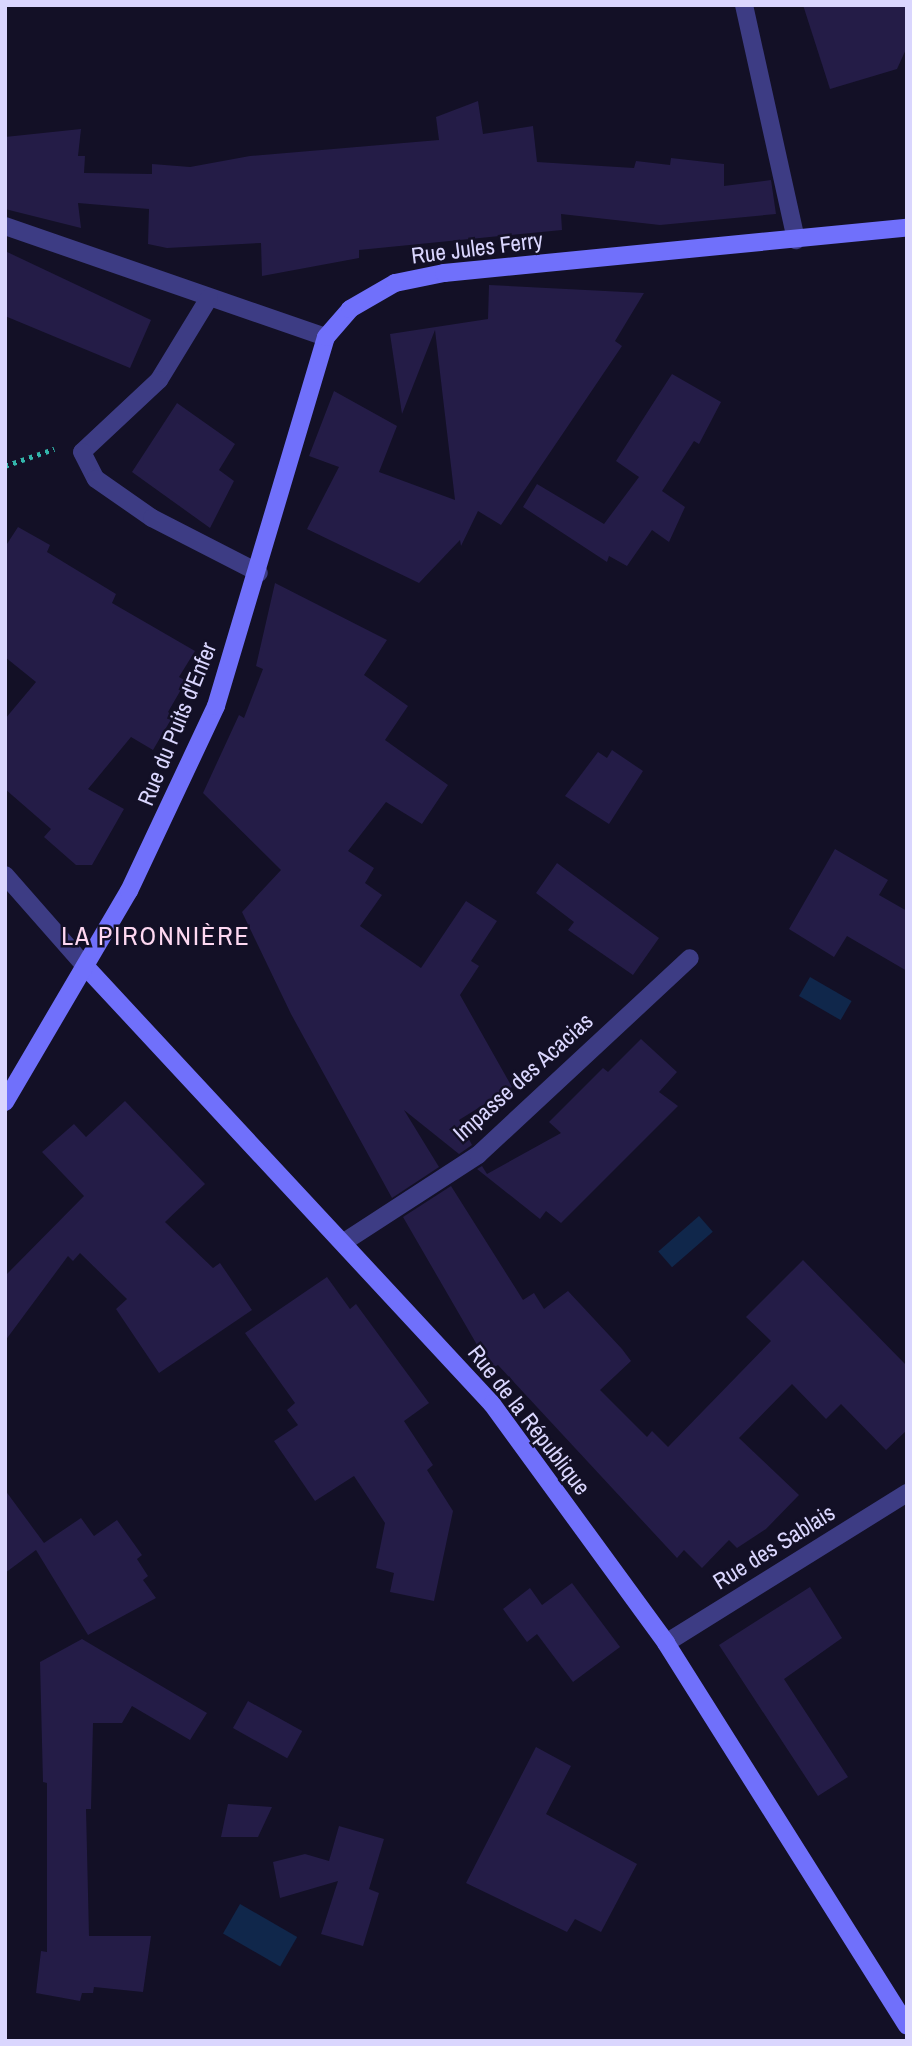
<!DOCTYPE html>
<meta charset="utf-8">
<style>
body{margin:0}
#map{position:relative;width:912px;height:2046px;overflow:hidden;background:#131026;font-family:"Archivo Narrow",sans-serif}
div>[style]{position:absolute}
.water>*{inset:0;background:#10274b;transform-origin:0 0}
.building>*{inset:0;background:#241c47;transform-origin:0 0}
.path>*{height:4.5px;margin-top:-2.25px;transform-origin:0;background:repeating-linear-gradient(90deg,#33b6ab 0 3.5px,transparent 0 8.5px)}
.lane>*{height:18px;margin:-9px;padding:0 9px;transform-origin:9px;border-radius:9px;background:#3d3c84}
.street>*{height:18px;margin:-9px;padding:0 9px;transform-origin:9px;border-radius:9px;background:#3d3c84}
.secondary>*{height:18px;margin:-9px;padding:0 9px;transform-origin:9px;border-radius:9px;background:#7070fb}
span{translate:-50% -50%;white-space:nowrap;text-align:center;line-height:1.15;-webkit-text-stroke:5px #131026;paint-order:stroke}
.street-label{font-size:23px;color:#dad6fe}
.quarter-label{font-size:26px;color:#fed8f1;letter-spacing:2px}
.frame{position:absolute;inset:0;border:7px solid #dad6fe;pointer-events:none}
</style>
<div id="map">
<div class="water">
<div style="left:810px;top:977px;width:48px;height:22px;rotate:30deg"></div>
<div style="left:699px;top:1216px;width:21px;height:54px;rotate:49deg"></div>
<div style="left:240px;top:1904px;width:66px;height:34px;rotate:30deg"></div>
</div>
<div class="building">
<div style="clip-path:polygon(803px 5px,907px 5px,907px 47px,897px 69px,830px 89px)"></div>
<div style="clip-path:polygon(478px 101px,483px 134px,533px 126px,537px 162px,634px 168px,636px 161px,670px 165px,671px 158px,724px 164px,724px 186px,771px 180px,776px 214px,660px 225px,561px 214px,562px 230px,359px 250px,359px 258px,262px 276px,261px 243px,167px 248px,148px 244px,149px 209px,78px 203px,81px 228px,5px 209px,5px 137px,81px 129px,78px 156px,85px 156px,84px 173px,152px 174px,152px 164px,190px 167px,250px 156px,439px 140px,436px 117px)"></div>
<div style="clip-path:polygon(5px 251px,151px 320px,130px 368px,5px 316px)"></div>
<div style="clip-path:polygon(489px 285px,644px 293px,615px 341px,622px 346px,501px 525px,478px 511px,461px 546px,460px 540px,419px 583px,307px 529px,339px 467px,309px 456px,334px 391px,397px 426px,379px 472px,455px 500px,435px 330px,402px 414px,390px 334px,488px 319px)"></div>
<div style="clip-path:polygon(672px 374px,721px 402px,699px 444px,694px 441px,662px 491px,685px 507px,669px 542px,652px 530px,627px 566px,609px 556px,607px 562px,523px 507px,537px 484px,604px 524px,639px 477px,616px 461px)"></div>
<div style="clip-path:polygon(177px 403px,235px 444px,219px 470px,234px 481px,210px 528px,132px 472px)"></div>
<div style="clip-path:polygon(18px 527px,50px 545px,47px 552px,116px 594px,112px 603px,195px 651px,179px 677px,186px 681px,168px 712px,173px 716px,153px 750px,131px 737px,88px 789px,124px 809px,92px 865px,76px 865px,44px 837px,51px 829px,5px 789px,5px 719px,36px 682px,5px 657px,5px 547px)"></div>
<div style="clip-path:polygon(275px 583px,387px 640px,364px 675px,408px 706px,385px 740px,448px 785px,422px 824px,386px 802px,348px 851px,374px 868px,365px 883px,382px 895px,360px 926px,421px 968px,466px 901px,497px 921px,471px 961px,479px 966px,460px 995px,512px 1087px,459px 1120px,472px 1145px,459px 1154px,404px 1110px,439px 1167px,392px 1198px,291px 1014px,242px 912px,281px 870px,203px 793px,239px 715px,244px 718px,263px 669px,256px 666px)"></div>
<div style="clip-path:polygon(612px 750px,643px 771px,609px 824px,565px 796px,598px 752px,607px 758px)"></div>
<div style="clip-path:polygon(835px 849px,888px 880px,879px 895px,907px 911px,907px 971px,847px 936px,834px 957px,789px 929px)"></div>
<div style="clip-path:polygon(557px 863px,659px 938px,633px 975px,568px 930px,574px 922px,536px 893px)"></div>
<div style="clip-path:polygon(641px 1039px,677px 1072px,659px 1092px,678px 1106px,561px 1223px,546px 1211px,540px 1219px,477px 1169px,482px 1166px,487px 1174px,561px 1133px,549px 1122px,603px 1068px,608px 1072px)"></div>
<div style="clip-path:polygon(125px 1101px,205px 1184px,165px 1222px,213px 1268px,220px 1263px,252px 1310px,159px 1373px,116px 1309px,127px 1299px,80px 1253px,73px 1261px,68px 1256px,5px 1341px,5px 1276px,84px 1196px,42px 1152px,74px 1124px,86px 1137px)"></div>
<div style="clip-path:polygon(451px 1186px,523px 1300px,534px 1293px,544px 1309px,568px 1291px,622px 1349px,631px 1361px,600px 1390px,647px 1437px,652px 1431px,668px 1447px,771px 1341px,746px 1317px,803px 1260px,907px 1366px,907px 1430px,886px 1450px,841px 1404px,826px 1419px,792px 1384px,739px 1438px,799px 1495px,766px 1529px,737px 1548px,729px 1540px,702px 1568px,684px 1550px,677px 1558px,498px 1365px,491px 1369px,403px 1217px)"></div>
<div style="clip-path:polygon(327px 1277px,350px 1309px,356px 1304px,429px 1403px,404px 1421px,433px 1465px,427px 1470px,453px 1511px,434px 1601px,390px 1592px,394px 1573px,376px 1568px,385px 1523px,354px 1476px,315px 1501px,274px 1441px,298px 1425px,287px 1410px,295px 1403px,245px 1333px)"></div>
<div style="clip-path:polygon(5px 1490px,44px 1543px,81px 1518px,94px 1536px,117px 1520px,142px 1555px,137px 1559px,148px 1576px,143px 1580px,156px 1598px,88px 1635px,36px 1550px,5px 1573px)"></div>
<div style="clip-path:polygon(572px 1583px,620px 1647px,573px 1682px,537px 1634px,527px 1642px,503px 1609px,530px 1588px,542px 1605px)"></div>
<div style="clip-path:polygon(810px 1587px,842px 1638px,784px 1679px,848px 1777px,818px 1796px,719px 1645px)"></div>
<div style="clip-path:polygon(82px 1639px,207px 1713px,190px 1740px,132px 1706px,122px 1723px,93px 1723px,91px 1809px,86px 1809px,89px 1936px,151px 1936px,143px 1992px,94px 1987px,93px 1993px,82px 1993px,80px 2001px,36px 1993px,41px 1951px,47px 1952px,47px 1783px,43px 1782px,40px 1662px)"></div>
<div style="left:248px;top:1701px;width:62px;height:31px;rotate:29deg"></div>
<div style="clip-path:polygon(536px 1747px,571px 1766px,546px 1814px,637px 1864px,601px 1932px,575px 1919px,567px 1932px,466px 1883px)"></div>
<div style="clip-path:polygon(228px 1804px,272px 1807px,258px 1837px,221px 1837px)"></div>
<div style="clip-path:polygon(339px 1826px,384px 1839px,369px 1889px,379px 1893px,363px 1946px,321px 1934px,338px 1881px,280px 1898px,273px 1862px,305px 1854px,329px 1861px)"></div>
</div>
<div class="path">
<div style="left:5px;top:466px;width:52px;rotate:-19.1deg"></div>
</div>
<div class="lane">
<div style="left:744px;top:5px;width:241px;rotate:77.5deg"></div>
</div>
<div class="street">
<div style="left:5px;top:226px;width:340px;rotate:19.1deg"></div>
<div style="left:209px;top:298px;width:96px;rotate:121.4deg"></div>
<div style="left:159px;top:380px;width:105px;rotate:136.9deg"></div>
<div style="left:82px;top:452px;width:30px;rotate:63deg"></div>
<div style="left:96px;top:479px;width:68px;rotate:34.9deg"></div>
<div style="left:152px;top:518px;width:120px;rotate:27.2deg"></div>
<div style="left:5px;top:875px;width:121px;rotate:48.7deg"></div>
<div style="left:344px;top:1242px;width:160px;rotate:-33deg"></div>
<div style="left:478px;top:1155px;width:289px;rotate:-42.9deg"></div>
<div style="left:666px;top:1643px;width:284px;rotate:-31.9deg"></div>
</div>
<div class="secondary">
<div style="left:85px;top:966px;width:598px;rotate:47.1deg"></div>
<div style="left:492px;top:1404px;width:296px;rotate:53.9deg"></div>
<div style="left:666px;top:1643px;width:452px;rotate:57.8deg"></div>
<div style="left:5px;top:1102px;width:245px;rotate:-59.6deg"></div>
<div style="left:129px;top:891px;width:204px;rotate:-64.8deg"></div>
<div style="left:216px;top:706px;width:385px;rotate:-73.4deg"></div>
<div style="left:326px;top:337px;width:37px;rotate:-49deg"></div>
<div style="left:350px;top:309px;width:52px;rotate:-30deg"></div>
<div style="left:395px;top:283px;width:50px;rotate:-11.5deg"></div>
<div style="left:444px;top:273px;width:465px;rotate:-5.6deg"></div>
</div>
<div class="street-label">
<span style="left:477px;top:248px;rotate:-7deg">Rue Jules Ferry</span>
<span style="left:177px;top:724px;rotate:-68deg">Rue du Puits d'Enfer</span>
<span style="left:523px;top:1077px;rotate:-42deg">Impasse des Acacias</span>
<span style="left:529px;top:1420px;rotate:52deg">Rue de la République</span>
<span style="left:774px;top:1547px;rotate:-32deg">Rue des Sablais</span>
</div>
<div class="quarter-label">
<span style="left:156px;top:936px">LA PIRONNIÈRE</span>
</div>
<div class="frame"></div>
</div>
